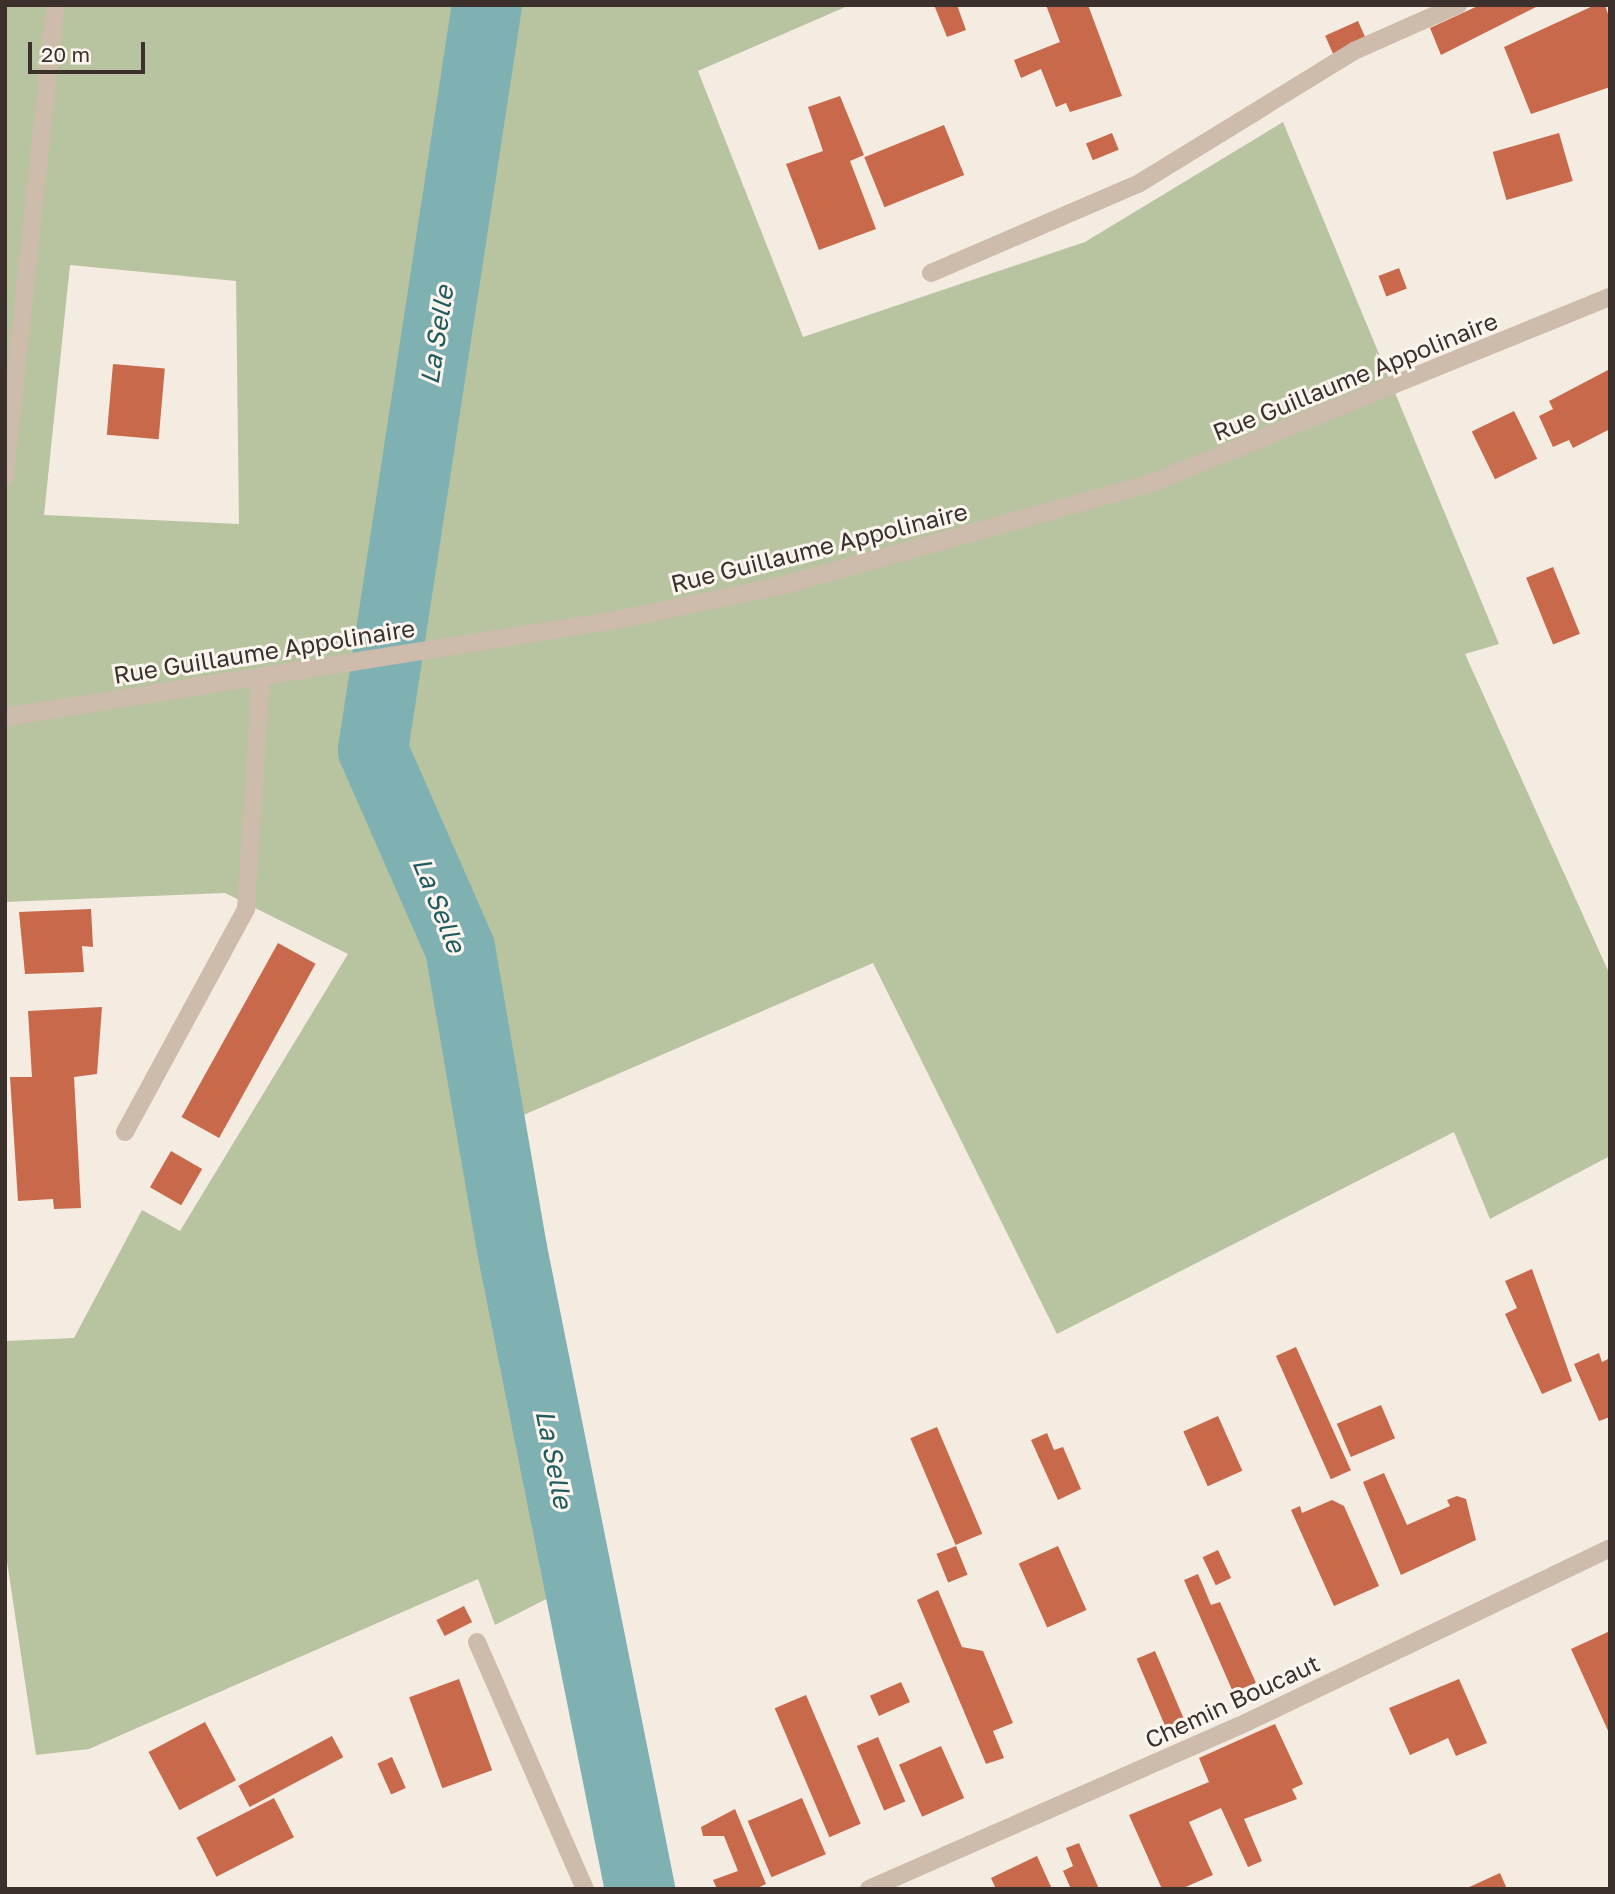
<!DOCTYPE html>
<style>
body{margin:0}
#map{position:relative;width:1615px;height:1894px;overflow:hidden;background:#f4ebe1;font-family:"Golos Text",sans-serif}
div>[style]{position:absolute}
.green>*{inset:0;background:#b8c4a0}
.river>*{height:70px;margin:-35px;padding:0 35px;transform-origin:35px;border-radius:35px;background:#7fb0b2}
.building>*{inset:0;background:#c8694b;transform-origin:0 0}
.lane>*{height:18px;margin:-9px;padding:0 9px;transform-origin:9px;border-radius:9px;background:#cdbbac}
.street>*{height:18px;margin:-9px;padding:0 9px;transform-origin:9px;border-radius:9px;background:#cdbbac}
span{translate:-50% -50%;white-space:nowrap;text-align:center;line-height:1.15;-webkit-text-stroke:6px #fbf5ee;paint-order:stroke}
.street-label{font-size:24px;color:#3b302b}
.water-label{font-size:26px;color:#1f5a5e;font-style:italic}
.frame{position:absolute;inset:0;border:7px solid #3b302b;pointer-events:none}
.scale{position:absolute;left:28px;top:42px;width:117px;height:32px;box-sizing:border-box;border:4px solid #3b302b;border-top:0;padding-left:9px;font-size:21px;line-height:24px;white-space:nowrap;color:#3b302b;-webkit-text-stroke:5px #fbf5ee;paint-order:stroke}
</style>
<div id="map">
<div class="green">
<div style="clip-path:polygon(evenodd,5px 5px,850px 5px,698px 71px,803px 337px,1085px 242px,1283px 122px,1499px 644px,1465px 654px,1610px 975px,1610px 1156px,1490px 1219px,1454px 1132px,1057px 1334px,873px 963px,512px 1120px,605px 1569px,495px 1625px,478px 1579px,89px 1749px,36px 1755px,5px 1548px,5px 1341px,74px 1338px,142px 1210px,180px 1231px,348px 954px,225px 893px,5px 902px,5px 5px,70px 265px,236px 281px,239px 524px,44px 515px,70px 265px)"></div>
</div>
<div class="river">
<div style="left:487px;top:5px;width:754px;rotate:98.7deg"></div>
<div style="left:373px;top:750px;width:216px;rotate:66.3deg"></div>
<div style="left:460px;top:948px;width:305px;rotate:80.2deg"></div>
<div style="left:512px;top:1249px;width:653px;rotate:78.69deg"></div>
</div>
<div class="building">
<div style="clip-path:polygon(934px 5px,957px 5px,966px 30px,947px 37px)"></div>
<div style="clip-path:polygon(1046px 5px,1088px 5px,1122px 96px,1070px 112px,1066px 103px,1056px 107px,1041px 69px,1021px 78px,1014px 60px,1060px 42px)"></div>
<div style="clip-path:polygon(1480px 5px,1540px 5px,1441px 55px,1430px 28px)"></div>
<div style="clip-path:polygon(1595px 5px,1605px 5px,1610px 20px,1610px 87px,1531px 114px,1504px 47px)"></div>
<div style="left:1358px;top:21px;width:20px;height:36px;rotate:66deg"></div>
<div style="clip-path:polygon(840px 96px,864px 155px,850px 161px,876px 229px,819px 250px,786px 164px,823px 151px,808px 107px)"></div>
<div style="left:944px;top:125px;width:54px;height:86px;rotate:68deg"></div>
<div style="left:1112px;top:133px;width:18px;height:28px;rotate:68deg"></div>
<div style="left:1559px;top:133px;width:50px;height:69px;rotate:74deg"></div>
<div style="left:1399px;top:268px;width:22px;height:22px;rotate:69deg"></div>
<div style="left:113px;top:364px;width:52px;height:71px;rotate:5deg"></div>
<div style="clip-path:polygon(1610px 369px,1610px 429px,1573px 448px,1569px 440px,1553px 447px,1539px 416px,1553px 409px,1549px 401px)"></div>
<div style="left:1514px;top:411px;width:53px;height:47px;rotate:64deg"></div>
<div style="left:1553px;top:567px;width:72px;height:29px;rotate:68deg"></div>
<div style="clip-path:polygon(91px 909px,93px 947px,82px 946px,84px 972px,25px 974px,19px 912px)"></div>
<div style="left:278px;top:943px;width:43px;height:199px;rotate:29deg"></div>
<div style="clip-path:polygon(102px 1007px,97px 1074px,74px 1077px,81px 1208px,54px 1209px,53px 1199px,18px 1201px,10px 1077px,32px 1077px,28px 1011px)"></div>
<div style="left:171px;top:1151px;width:36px;height:42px;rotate:30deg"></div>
<div style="clip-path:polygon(1532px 1269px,1572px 1381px,1542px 1394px,1505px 1314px,1517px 1308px,1505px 1281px)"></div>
<div style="left:1296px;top:1347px;width:135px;height:22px;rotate:66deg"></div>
<div style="clip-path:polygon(1599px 1353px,1602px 1362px,1610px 1358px,1610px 1417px,1599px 1421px,1574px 1364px)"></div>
<div style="left:1381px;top:1405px;width:36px;height:48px;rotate:67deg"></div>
<div style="left:1218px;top:1416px;width:60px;height:38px;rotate:66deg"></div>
<div style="left:937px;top:1427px;width:116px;height:29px;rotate:67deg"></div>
<div style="clip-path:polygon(1047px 1433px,1054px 1450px,1063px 1447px,1081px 1489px,1058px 1500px,1031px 1440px)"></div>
<div style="clip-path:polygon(1384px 1473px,1407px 1525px,1450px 1506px,1447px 1500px,1457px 1496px,1466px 1499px,1476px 1540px,1401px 1575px,1363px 1482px)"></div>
<div style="clip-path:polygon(1332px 1500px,1344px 1506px,1379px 1586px,1334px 1606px,1291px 1510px,1300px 1506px,1302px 1513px)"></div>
<div style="left:956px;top:1546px;width:31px;height:21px;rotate:68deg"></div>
<div style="left:1058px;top:1546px;width:70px;height:43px;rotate:66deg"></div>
<div style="left:1218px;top:1550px;width:31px;height:17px;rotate:65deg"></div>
<div style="clip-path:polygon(1198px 1574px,1211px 1605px,1220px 1602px,1256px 1683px,1233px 1692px,1184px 1580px)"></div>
<div style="clip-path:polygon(938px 1590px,962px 1647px,983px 1651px,1013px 1723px,993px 1731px,1004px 1758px,986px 1764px,917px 1600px)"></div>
<div style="left:464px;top:1606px;width:18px;height:31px;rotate:63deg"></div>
<div style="clip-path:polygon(1610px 1631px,1610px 1735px,1571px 1649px)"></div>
<div style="left:1155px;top:1651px;width:74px;height:20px;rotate:67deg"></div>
<div style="left:459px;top:1679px;width:97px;height:53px;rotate:70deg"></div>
<div style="clip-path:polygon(1459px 1679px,1487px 1743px,1456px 1756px,1448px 1738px,1410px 1755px,1389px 1708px)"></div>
<div style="left:901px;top:1682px;width:22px;height:34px;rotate:66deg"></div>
<div style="left:806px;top:1695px;width:140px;height:34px;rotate:67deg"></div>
<div style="left:205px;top:1722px;width:66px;height:64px;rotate:62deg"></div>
<div style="clip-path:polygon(1275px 1724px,1303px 1784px,1292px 1789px,1297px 1799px,1244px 1819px,1262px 1861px,1248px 1867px,1221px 1808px,1189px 1822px,1213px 1875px,1181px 1889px,1162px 1889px,1129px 1815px,1209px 1782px,1199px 1758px)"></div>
<div style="left:332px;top:1736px;width:24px;height:106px;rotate:62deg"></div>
<div style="left:878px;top:1737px;width:70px;height:23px;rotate:67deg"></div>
<div style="left:941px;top:1746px;width:57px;height:46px;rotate:66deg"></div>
<div style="left:392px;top:1757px;width:34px;height:16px;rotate:66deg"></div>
<div style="left:274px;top:1798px;width:44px;height:87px;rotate:63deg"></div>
<div style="left:802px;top:1798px;width:61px;height:59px;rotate:67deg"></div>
<div style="clip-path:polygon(735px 1809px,766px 1884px,755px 1889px,717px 1889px,713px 1880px,738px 1871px,724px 1836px,703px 1836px,701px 1827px)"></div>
<div style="clip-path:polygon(1079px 1843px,1099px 1889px,1071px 1889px,1063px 1871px,1073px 1866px,1066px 1848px)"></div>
<div style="clip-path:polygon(1037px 1856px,1052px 1889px,996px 1889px,991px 1878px)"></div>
<div style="clip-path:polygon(1500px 1873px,1507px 1889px,1465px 1889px)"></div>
</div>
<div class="lane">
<div style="left:931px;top:273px;width:225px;rotate:-23.3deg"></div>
<div style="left:1138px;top:184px;width:254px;rotate:-31.6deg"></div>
<div style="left:1354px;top:51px;width:114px;rotate:-23.9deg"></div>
<div style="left:5px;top:476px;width:474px;rotate:-83.9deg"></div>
<div style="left:125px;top:1132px;width:254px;rotate:-61.5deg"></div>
<div style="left:246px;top:909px;width:232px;rotate:-86.3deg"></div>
<div style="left:477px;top:1642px;width:270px;rotate:66.4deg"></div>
</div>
<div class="street">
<div style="left:5px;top:717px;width:620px;rotate:-9.01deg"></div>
<div style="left:617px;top:620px;width:167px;rotate:-11.8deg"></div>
<div style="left:780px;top:586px;width:388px;rotate:-15.5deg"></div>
<div style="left:1154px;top:482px;width:492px;rotate:-22.1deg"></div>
<div style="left:869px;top:1889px;width:404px;rotate:-23.8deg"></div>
<div style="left:1239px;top:1726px;width:411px;rotate:-25.6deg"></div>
</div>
<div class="street-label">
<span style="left:1355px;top:376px;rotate:-22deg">Rue Guillaume Appolinaire</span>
<span style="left:819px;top:547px;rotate:-14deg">Rue Guillaume Appolinaire</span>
<span style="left:264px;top:651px;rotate:-9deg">Rue Guillaume Appolinaire</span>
<span style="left:1232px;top:1701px;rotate:-25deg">Chemin Boucaut</span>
</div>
<div class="water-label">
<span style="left:437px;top:335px;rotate:-81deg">La Selle</span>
<span style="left:439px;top:905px;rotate:68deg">La Selle</span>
<span style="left:554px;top:1459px;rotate:79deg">La Selle</span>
</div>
<div class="frame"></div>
<div class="scale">20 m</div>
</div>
